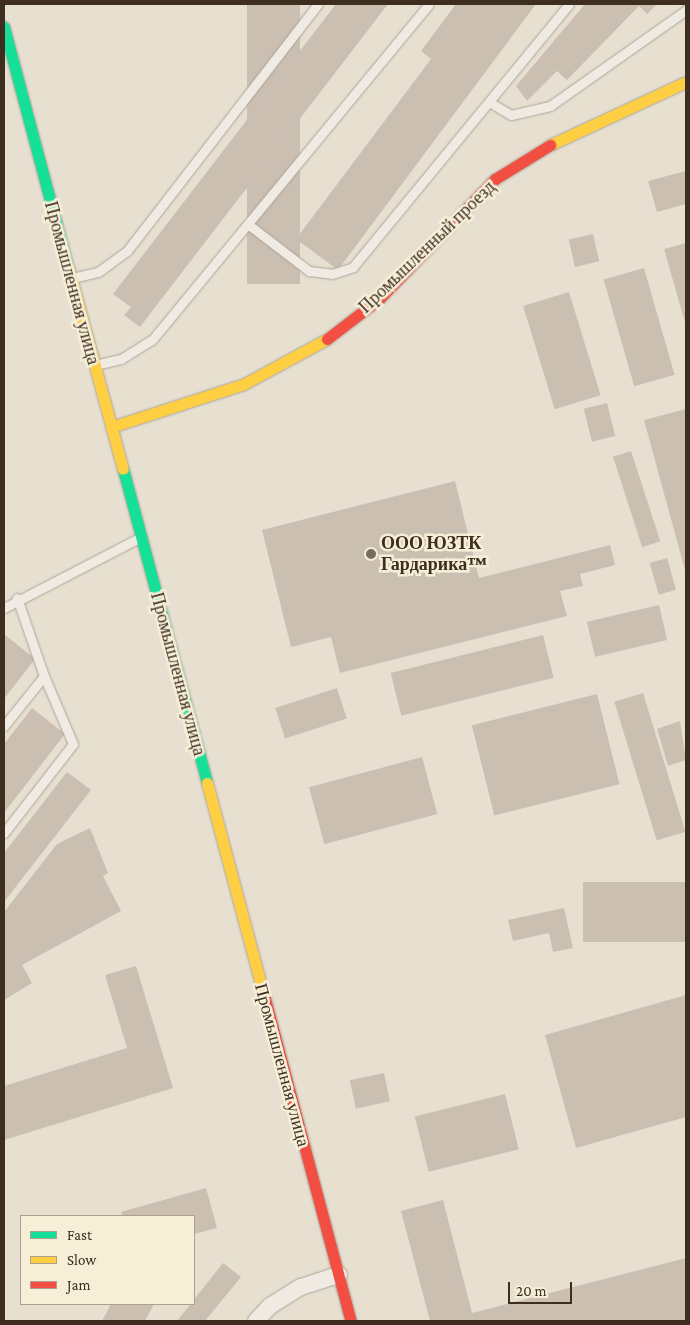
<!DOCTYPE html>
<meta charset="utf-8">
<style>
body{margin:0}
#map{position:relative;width:690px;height:1325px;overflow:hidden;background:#e7e0d1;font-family:"Crimson Pro",serif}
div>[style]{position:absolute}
.building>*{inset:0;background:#cbbfb2;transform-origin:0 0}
.roads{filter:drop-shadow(0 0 1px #ada599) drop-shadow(0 0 1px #ada599)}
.lane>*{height:9px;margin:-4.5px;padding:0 4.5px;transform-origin:4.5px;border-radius:4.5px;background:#efebe3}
.street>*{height:16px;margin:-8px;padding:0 8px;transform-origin:8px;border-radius:8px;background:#efebe3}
.fast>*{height:11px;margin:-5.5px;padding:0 5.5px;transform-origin:5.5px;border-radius:5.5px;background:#16e098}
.slow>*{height:11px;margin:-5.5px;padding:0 5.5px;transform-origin:5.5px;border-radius:5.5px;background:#ffcf43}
.jam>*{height:11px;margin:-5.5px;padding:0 5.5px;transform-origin:5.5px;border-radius:5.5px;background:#f24e42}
.dots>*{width:14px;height:14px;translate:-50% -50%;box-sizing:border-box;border:2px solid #f7eed8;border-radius:50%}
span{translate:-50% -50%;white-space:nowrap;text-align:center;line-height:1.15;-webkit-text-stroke:5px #f7eed8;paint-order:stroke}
.street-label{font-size:18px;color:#3d2e20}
.poi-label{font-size:18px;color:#3d2e20;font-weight:700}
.left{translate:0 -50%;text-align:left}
.frame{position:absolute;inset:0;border:5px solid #3d2e20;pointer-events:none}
.legend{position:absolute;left:20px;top:1215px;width:175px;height:90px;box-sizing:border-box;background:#f7eed8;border:1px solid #ada18e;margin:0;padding:6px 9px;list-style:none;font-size:15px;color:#3d2e20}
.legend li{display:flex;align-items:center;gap:10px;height:25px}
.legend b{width:25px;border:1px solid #ada18e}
.scale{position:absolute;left:508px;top:1282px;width:64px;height:22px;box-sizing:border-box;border:2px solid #3d2e20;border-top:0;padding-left:6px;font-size:15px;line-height:18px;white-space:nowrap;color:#3d2e20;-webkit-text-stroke:4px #f7eed8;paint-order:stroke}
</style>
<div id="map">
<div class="building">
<div style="left:247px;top:4px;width:53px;height:280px"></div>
<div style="clip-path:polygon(336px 4px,388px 4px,140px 327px,124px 315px,131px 307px,113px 294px)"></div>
<div style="clip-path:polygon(456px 4px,536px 4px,338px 270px,296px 239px,431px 59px,421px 51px)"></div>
<div style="clip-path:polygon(585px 4px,657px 4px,647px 14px,639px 6px,567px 80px,557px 71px,527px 101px,516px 86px)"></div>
<div style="clip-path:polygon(686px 171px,686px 204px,657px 212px,648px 181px)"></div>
<div style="left:593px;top:234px;width:28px;height:25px;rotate:77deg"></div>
<div style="clip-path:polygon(686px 243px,686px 326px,664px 249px)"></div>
<div style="left:644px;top:268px;width:111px;height:42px;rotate:74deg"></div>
<div style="left:569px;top:292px;width:108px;height:48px;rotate:73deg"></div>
<div style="left:607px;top:403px;width:34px;height:24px;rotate:76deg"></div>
<div style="clip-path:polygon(686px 409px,686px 574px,644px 420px)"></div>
<div style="left:631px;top:451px;width:95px;height:19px;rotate:72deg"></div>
<div style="clip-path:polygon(455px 481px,479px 578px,610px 545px,615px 565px,580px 574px,583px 586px,560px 591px,567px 616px,340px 673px,331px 637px,291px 647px,262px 530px)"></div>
<div style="left:667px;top:558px;width:33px;height:18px;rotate:74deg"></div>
<div style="left:659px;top:605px;width:36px;height:74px;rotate:77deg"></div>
<div style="clip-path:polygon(4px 634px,35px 659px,4px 699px)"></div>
<div style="left:543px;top:635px;width:44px;height:157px;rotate:76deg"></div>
<div style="left:337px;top:688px;width:32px;height:65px;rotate:72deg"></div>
<div style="left:643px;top:693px;width:145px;height:30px;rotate:73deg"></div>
<div style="left:597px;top:694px;width:93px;height:129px;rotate:76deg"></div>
<div style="clip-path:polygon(32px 708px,65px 734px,4px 813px,4px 744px)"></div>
<div style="clip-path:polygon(680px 721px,686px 760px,668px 766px,657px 729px)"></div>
<div style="left:422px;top:757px;width:59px;height:117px;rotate:75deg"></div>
<div style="clip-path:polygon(67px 772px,91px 790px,4px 902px,4px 853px)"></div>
<div style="clip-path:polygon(90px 828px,108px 873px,103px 876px,121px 911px,22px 965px,32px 983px,4px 1000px,4px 912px,57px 844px)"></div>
<div style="left:686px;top:882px;width:60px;height:103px;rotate:90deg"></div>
<div style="clip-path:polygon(564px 908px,573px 948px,553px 952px,549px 933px,513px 941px,508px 920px)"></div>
<div style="clip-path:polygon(136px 966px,173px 1088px,4px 1140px,4px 1086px,127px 1048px,105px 975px)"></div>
<div style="clip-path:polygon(686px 995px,686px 1117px,576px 1148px,545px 1035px)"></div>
<div style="left:384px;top:1073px;width:29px;height:35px;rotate:78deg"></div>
<div style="left:505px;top:1094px;width:57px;height:93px;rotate:76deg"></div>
<div style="clip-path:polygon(206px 1188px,217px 1228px,194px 1234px,194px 1216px,123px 1216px,121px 1212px)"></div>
<div style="clip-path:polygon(443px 1200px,472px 1313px,686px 1258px,686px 1321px,430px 1321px,401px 1211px)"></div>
<div style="clip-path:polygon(223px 1263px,241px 1277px,205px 1321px,177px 1321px)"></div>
<div style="clip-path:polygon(111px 1304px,154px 1304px,145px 1321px,102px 1321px)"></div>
</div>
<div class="roads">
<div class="lane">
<div style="left:491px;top:103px;width:23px;rotate:31deg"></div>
<div style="left:511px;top:115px;width:40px;rotate:-13deg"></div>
<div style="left:550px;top:106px;width:166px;rotate:-35.2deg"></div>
<div style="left:249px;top:225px;width:76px;rotate:37.5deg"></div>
<div style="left:309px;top:271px;width:23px;rotate:7deg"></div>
<div style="left:332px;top:274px;width:22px;rotate:-18deg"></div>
<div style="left:353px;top:267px;width:340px;rotate:-50.6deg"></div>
<div style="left:72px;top:278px;width:27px;rotate:-13deg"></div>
<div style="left:98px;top:272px;width:36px;rotate:-36deg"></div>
<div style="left:127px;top:251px;width:312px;rotate:-52.3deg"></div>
<div style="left:95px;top:365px;width:27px;rotate:-13deg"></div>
<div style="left:121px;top:359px;width:36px;rotate:-32deg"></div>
<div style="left:152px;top:340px;width:435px;rotate:-50.5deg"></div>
<div style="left:17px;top:598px;width:83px;rotate:70.9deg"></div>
<div style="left:4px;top:608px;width:152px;rotate:-27.4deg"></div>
<div style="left:4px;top:726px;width:64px;rotate:-51.3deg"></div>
<div style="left:44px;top:676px;width:74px;rotate:66.9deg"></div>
<div style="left:73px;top:744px;width:113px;rotate:127.8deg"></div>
</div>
<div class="street">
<div style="left:256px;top:1321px;width:21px;rotate:-47deg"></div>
<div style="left:270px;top:1306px;width:36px;rotate:-32deg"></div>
<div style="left:301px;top:1287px;width:40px;rotate:-18deg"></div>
</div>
<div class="fast">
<div style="left:4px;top:27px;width:248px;rotate:75.1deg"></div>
<div style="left:123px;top:469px;width:325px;rotate:75deg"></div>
</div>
<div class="slow">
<div style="left:550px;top:145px;width:150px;rotate:-24.9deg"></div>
<div style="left:68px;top:267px;width:209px;rotate:74.8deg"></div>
<div style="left:111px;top:427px;width:140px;rotate:-17.9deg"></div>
<div style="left:244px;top:384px;width:94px;rotate:-28.5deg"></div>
<div style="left:207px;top:783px;width:220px;rotate:75deg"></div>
</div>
<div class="jam">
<div style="left:327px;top:339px;width:66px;rotate:-37.6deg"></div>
<div style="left:379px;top:299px;width:167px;rotate:-46deg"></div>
<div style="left:495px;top:179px;width:65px;rotate:-31.7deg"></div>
<div style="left:264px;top:995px;width:337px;rotate:75.1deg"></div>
</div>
</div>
<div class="dots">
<div style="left:371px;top:554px;background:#786c5e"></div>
</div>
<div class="street-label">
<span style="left:427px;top:247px;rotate:-44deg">Промышленный проезд</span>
<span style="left:72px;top:283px;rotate:75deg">Промышленная улица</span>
<span style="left:178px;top:674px;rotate:75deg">Промышленная улица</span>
<span style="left:282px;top:1065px;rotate:75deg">Промышленная улица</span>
</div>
<div class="poi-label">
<span class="left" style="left:381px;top:554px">ООО ЮЗТК<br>Гардарика™</span>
</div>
<div class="frame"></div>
<ul class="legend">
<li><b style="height:6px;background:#16e098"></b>Fast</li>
<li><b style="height:6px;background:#ffcf43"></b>Slow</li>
<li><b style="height:6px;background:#f24e42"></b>Jam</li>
</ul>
<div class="scale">20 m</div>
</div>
